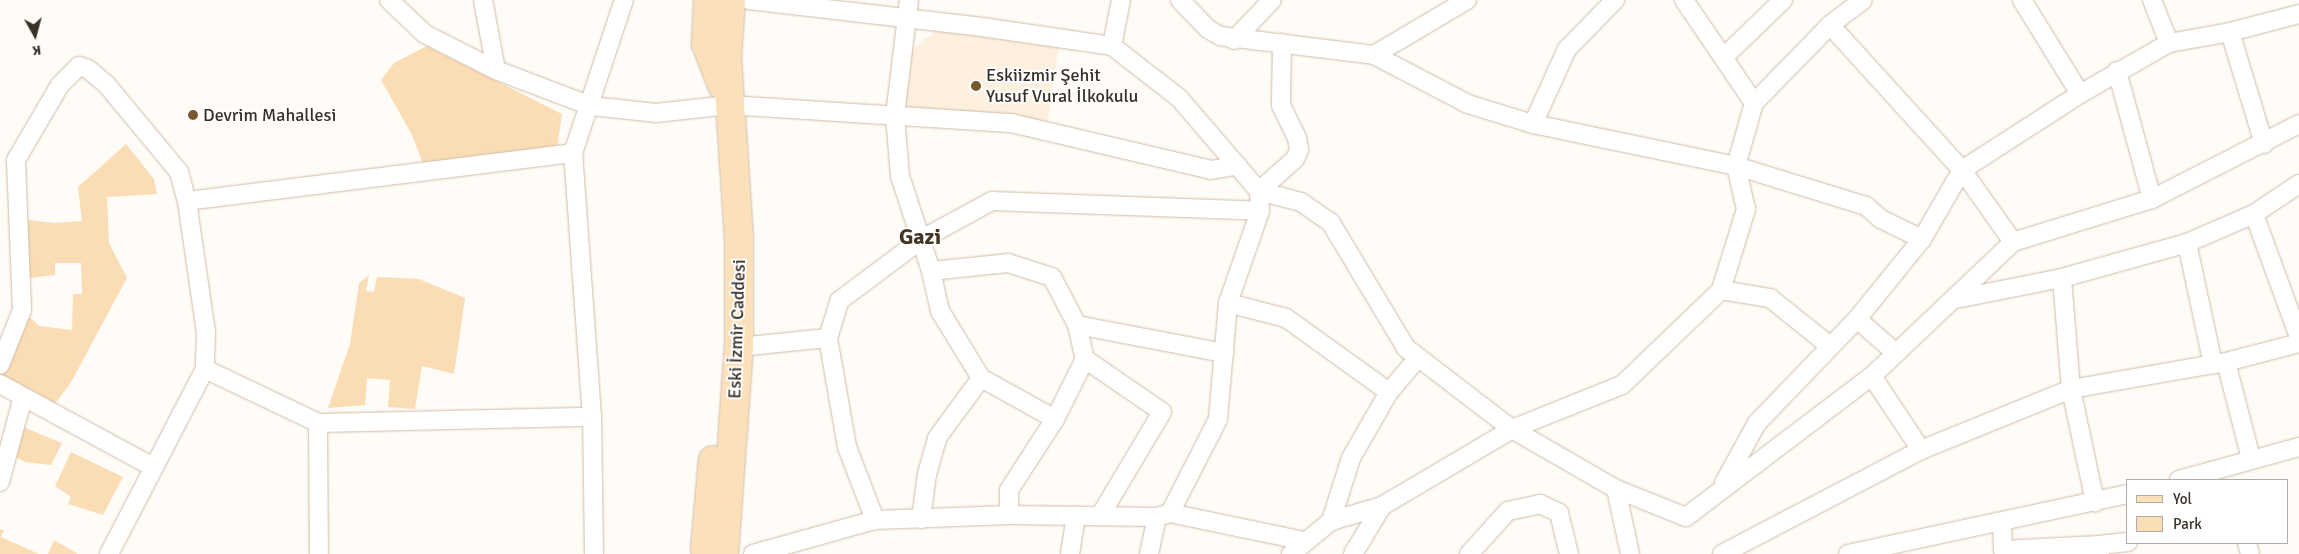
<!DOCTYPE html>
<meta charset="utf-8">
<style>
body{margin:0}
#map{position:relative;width:2299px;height:554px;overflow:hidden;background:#fffbf7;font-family:Signika,sans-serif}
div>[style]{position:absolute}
.built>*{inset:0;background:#fdf0de}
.green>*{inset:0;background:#fbddb5}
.roads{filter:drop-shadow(0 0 1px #cebda8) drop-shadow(0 0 1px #cebda8)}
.minor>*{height:18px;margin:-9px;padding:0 9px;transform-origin:9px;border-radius:9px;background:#fff}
.primary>*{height:28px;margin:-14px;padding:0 14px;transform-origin:14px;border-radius:14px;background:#fce0ba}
.dots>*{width:14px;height:14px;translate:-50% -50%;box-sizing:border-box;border:2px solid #fff;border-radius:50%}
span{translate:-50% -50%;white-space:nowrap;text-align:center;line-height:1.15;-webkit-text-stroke:4px #fff;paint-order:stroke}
.poi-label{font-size:18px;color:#383128}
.left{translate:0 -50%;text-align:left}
.street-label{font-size:18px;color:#383128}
.district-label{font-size:22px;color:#443624;font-weight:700}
.legend{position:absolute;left:2126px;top:479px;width:162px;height:65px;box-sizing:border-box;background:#fff;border:1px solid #afada9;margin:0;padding:6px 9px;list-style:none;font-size:15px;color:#383128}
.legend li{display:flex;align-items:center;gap:10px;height:25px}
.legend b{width:25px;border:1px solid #afada9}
.north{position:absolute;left:10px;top:10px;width:50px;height:50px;-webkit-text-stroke:4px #fff;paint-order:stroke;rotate:173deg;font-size:14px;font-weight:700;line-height:20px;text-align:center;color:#383128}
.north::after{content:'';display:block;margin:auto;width:18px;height:22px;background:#383128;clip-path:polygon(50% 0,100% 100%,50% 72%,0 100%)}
</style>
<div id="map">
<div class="built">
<div style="clip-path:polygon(942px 25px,1059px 43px,1047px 127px,900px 111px,900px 61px)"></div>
</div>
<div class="green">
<div style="clip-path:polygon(427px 46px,562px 114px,556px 155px,426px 171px,411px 133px,381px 80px,394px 63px)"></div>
<div style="clip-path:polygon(126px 144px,154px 179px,157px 194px,107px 197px,109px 243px,127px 278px,70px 384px,53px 406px,0 384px,0 365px,22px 310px,39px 326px,72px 330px,73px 294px,82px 294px,81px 263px,55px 263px,55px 275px,21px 279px,19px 219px,54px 223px,82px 221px,78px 187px)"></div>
<div style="clip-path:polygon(369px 275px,366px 291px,374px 292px,377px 277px,419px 279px,465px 298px,454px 374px,422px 366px,415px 409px,388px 407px,390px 380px,367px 378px,365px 405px,328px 408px,350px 344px,359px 283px)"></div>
<div style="clip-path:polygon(16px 424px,62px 443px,51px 465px,25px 462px,8px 453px)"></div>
<div style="clip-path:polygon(71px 452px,123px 477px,103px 515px,68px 504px,71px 497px,55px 486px)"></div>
<div style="clip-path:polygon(0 529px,4px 530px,1px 537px,39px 554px,0 554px)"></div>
<div style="clip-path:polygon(54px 540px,78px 554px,48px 554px)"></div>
</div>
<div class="roads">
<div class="minor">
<div style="left:389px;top:0;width:50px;rotate:43.4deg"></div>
<div style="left:425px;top:34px;width:80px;rotate:26.9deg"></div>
<div style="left:496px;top:70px;width:102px;rotate:20.8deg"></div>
<div style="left:591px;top:106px;width:65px;rotate:6.1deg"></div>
<div style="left:656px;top:113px;width:74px;rotate:-6.2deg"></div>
<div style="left:730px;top:105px;width:282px;rotate:3.7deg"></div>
<div style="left:1011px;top:123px;width:205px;rotate:13.2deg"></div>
<div style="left:1211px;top:170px;width:27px;rotate:-10deg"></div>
<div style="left:483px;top:0;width:71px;rotate:79.5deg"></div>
<div style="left:749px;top:0;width:235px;rotate:6.6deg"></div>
<div style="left:982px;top:27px;width:131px;rotate:8.3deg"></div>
<div style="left:909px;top:0;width:117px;rotate:96.9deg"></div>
<div style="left:895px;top:116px;width:60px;rotate:85.2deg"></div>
<div style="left:900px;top:176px;width:100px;rotate:71.9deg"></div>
<div style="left:931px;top:271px;width:41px;rotate:77.3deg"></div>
<div style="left:940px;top:311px;width:79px;rotate:58.5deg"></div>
<div style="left:981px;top:378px;width:85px;rotate:29deg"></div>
<div style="left:1121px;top:0;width:47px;rotate:101.1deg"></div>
<div style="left:1112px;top:46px;width:85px;rotate:37.8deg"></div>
<div style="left:1179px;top:98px;width:123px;rotate:49.3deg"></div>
<div style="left:1259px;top:191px;width:43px;rotate:14.7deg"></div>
<div style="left:1301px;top:202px;width:37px;rotate:35deg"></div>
<div style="left:1331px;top:223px;width:146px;rotate:59deg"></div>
<div style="left:1406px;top:348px;width:133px;rotate:37.4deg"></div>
<div style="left:1512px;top:429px;width:118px;rotate:-21.8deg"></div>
<div style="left:1622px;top:385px;width:137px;rotate:-43.8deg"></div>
<div style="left:1721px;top:290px;width:85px;rotate:-72.8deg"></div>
<div style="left:1746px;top:209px;width:44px;rotate:-103.1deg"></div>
<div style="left:1736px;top:166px;width:66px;rotate:-74.1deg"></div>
<div style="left:1754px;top:103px;width:109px;rotate:-45.7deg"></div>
<div style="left:1830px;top:25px;width:41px;rotate:-37.1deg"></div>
<div style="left:1180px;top:0;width:40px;rotate:46deg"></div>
<div style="left:1208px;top:29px;width:14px;rotate:30deg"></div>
<div style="left:1220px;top:36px;width:155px;rotate:7deg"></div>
<div style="left:1374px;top:55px;width:106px;rotate:27.5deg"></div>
<div style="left:1468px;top:104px;width:68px;rotate:17.1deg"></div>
<div style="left:1533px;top:124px;width:207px;rotate:11.7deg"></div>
<div style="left:1736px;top:166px;width:136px;rotate:17.1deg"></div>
<div style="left:1866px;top:206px;width:20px;rotate:41deg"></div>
<div style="left:1881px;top:219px;width:46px;rotate:26deg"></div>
<div style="left:1684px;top:0;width:125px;rotate:55.8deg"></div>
<div style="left:2022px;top:0;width:110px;rotate:58.3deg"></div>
<div style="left:2152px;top:0;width:46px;rotate:68.4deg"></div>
<div style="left:1830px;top:25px;width:196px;rotate:47.7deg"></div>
<div style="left:1962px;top:170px;width:88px;rotate:54.7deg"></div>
<div style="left:2230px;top:32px;width:117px;rotate:73.1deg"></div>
<div style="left:1234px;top:40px;width:55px;rotate:-46.5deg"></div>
<div style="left:1374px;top:55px;width:108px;rotate:-30.6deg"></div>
<div style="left:1724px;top:57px;width:82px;rotate:-44deg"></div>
<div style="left:2117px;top:71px;width:133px;rotate:74.7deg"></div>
<div style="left:1533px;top:124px;width:82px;rotate:-65.6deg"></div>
<div style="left:1567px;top:49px;width:69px;rotate:-45.6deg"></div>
<div style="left:187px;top:201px;width:389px;rotate:-7.1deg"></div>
<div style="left:2254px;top:214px;width:131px;rotate:69.9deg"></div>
<div style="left:2187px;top:243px;width:124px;rotate:77.9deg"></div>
<div style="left:931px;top:271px;width:77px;rotate:-5.9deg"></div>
<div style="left:1008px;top:263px;width:46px;rotate:17.7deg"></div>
<div style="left:1052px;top:277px;width:54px;rotate:62.5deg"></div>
<div style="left:1077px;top:325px;width:35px;rotate:77deg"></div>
<div style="left:1085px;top:359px;width:67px;rotate:116.6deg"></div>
<div style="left:1055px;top:419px;width:85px;rotate:122.9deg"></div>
<div style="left:1009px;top:490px;width:25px;rotate:90deg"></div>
<div style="left:2062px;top:278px;width:111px;rotate:85.4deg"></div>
<div style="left:2071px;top:389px;width:116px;rotate:78deg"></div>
<div style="left:1721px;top:290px;width:50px;rotate:9.3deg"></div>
<div style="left:1770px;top:298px;width:77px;rotate:38.7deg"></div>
<div style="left:1956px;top:299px;width:108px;rotate:-11.2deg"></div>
<div style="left:2062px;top:278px;width:130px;rotate:-15.6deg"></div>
<div style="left:2187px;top:243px;width:73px;rotate:-23.4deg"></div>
<div style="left:2254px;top:214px;width:54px;rotate:-33.7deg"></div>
<div style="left:1228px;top:303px;width:60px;rotate:14.5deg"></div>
<div style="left:1286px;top:318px;width:127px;rotate:35.7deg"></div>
<div style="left:1857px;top:319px;width:52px;rotate:41.1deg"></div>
<div style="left:1077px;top:325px;width:150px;rotate:10.8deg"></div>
<div style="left:828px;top:338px;width:111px;rotate:80.1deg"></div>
<div style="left:847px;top:447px;width:78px;rotate:69deg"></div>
<div style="left:739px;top:347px;width:89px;rotate:-5.8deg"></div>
<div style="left:828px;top:338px;width:39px;rotate:-73deg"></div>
<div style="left:839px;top:301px;width:104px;rotate:-36.8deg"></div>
<div style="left:922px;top:239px;width:80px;rotate:-28.5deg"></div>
<div style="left:992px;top:201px;width:268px;rotate:2.1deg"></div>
<div style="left:1085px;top:359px;width:93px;rotate:34.5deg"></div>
<div style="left:1162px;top:412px;width:121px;rotate:120.8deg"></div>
<div style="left:2226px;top:362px;width:100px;rotate:75.5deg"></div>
<div style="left:0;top:365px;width:59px;rotate:-68.2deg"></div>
<div style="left:22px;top:310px;width:150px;rotate:-92.3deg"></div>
<div style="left:16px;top:160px;width:87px;rotate:-59.6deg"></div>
<div style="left:60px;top:85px;width:27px;rotate:-45deg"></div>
<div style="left:79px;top:66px;width:9px;rotate:18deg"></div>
<div style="left:88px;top:69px;width:23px;rotate:40deg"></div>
<div style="left:106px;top:84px;width:114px;rotate:50.3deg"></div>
<div style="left:179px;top:172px;width:30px;rotate:75deg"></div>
<div style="left:187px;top:201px;width:133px;rotate:81.8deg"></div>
<div style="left:206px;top:333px;width:36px;rotate:92deg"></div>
<div style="left:205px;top:369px;width:125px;rotate:25.5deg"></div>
<div style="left:318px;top:423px;width:274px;rotate:-1.3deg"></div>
<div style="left:1872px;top:376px;width:89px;rotate:56.5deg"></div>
<div style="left:0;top:384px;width:174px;rotate:28.5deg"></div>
<div style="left:318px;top:423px;width:131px;rotate:89.6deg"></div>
<div style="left:2179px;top:480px;width:124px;rotate:-15.4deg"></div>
<div style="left:0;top:482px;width:88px;rotate:-74.9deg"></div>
<div style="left:1724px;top:483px;width:68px;rotate:-61.2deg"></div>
<div style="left:1757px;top:423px;width:144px;rotate:-46.1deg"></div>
<div style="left:1857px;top:319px;width:103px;rotate:-50.9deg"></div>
<div style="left:1922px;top:239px;width:80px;rotate:-59.9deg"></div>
<div style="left:1962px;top:170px;width:140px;rotate:-32.8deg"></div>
<div style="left:2080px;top:94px;width:103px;rotate:-29.8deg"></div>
<div style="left:2169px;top:43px;width:62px;rotate:-10.2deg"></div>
<div style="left:2230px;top:32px;width:71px;rotate:-14.6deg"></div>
<div style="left:1616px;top:489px;width:66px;rotate:77.8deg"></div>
<div style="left:1170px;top:513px;width:106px;rotate:-62.9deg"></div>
<div style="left:1218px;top:419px;width:116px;rotate:-85.1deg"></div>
<div style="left:1228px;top:303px;width:97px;rotate:-70.8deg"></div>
<div style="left:1260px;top:211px;width:20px;rotate:-93deg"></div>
<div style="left:1259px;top:191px;width:48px;rotate:-41.6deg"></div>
<div style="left:1295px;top:159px;width:10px;rotate:-66deg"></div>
<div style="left:1299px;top:150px;width:12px;rotate:-99deg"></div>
<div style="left:1297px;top:138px;width:37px;rotate:-116deg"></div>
<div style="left:1281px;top:105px;width:62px;rotate:-89.1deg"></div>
<div style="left:921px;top:519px;width:45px;rotate:-82.4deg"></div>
<div style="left:927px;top:474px;width:37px;rotate:-74deg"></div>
<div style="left:937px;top:438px;width:74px;rotate:-53.7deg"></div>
<div style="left:1331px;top:521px;width:66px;rotate:-72.4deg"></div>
<div style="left:1351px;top:458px;width:76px;rotate:-60.1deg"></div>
<div style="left:1389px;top:392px;width:43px;rotate:-49.7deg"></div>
<div style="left:2002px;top:522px;width:28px;rotate:88deg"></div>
<div style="left:2003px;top:550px;width:96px;rotate:-3deg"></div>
<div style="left:2247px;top:543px;width:11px;rotate:75deg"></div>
<div style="left:109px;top:554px;width:208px;rotate:-62.6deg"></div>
<div style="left:594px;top:554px;width:137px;rotate:-90.8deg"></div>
<div style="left:592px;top:417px;width:265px;rotate:-94.1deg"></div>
<div style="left:573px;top:153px;width:161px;rotate:-71.6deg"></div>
<div style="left:753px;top:554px;width:127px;rotate:-15.6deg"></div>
<div style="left:875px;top:520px;width:134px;rotate:-2.1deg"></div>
<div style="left:1009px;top:515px;width:148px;rotate:0.8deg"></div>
<div style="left:1157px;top:517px;width:14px;rotate:-17deg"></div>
<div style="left:1170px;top:513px;width:137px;rotate:11.8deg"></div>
<div style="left:1070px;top:554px;width:39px;rotate:-81deg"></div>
<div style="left:1149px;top:554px;width:38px;rotate:-78deg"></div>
<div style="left:1291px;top:554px;width:52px;rotate:-39.5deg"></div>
<div style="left:1331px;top:521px;width:53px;rotate:-16.4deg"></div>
<div style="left:1382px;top:506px;width:151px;rotate:-30.6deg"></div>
<div style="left:1512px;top:429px;width:120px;rotate:30deg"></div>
<div style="left:1616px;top:489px;width:75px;rotate:21.8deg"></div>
<div style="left:1686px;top:517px;width:233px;rotate:-37.2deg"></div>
<div style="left:1872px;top:376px;width:195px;rotate:-43.5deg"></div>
<div style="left:2013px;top:242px;width:145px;rotate:-17.2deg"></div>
<div style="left:2152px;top:199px;width:165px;rotate:-27deg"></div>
<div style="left:1353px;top:554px;width:56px;rotate:-58.9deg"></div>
<div style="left:1469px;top:554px;width:58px;rotate:-47.8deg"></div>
<div style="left:1508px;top:511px;width:33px;rotate:-12deg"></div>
<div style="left:1540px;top:504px;width:21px;rotate:25deg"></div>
<div style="left:1559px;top:513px;width:42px;rotate:76.3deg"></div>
<div style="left:1722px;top:554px;width:225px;rotate:-27.6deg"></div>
<div style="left:1921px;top:450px;width:162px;rotate:-22.1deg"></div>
<div style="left:2071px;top:389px;width:157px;rotate:-9.9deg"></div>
<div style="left:2226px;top:362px;width:75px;rotate:-14.6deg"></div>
<div style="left:1848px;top:554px;width:286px;rotate:-12.1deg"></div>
<div style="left:2100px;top:554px;width:9px;rotate:-96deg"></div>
<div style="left:2099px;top:545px;width:29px;rotate:-6deg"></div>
</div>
<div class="primary">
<div style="left:708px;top:0;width:44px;rotate:92.6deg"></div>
<div style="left:706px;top:44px;width:44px;rotate:68.7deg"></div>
<div style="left:705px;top:549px;width:89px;rotate:-84.9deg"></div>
<div style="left:724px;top:554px;width:208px;rotate:-85.9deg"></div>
<div style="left:739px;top:347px;width:109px;rotate:-90deg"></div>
<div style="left:739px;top:238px;width:181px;rotate:-93.8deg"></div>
<div style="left:727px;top:57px;width:57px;rotate:-86deg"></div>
</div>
</div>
<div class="dots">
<div style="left:976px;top:86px;background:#785a2e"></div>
<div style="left:193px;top:115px;background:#785a2e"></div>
</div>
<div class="poi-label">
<span class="left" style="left:986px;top:86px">Eskiizmir Şehit<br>Yusuf Vural İlkokulu</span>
<span class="left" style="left:203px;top:115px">Devrim Mahallesi</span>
</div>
<div class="street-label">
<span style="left:737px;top:329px;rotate:-88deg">Eski İzmir Caddesi</span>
</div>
<div class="district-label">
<span style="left:920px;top:237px">Gazi</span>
</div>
<ul class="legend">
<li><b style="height:6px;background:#fce0ba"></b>Yol</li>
<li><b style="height:14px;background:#fbddb5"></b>Park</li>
</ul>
<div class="north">K</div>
</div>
